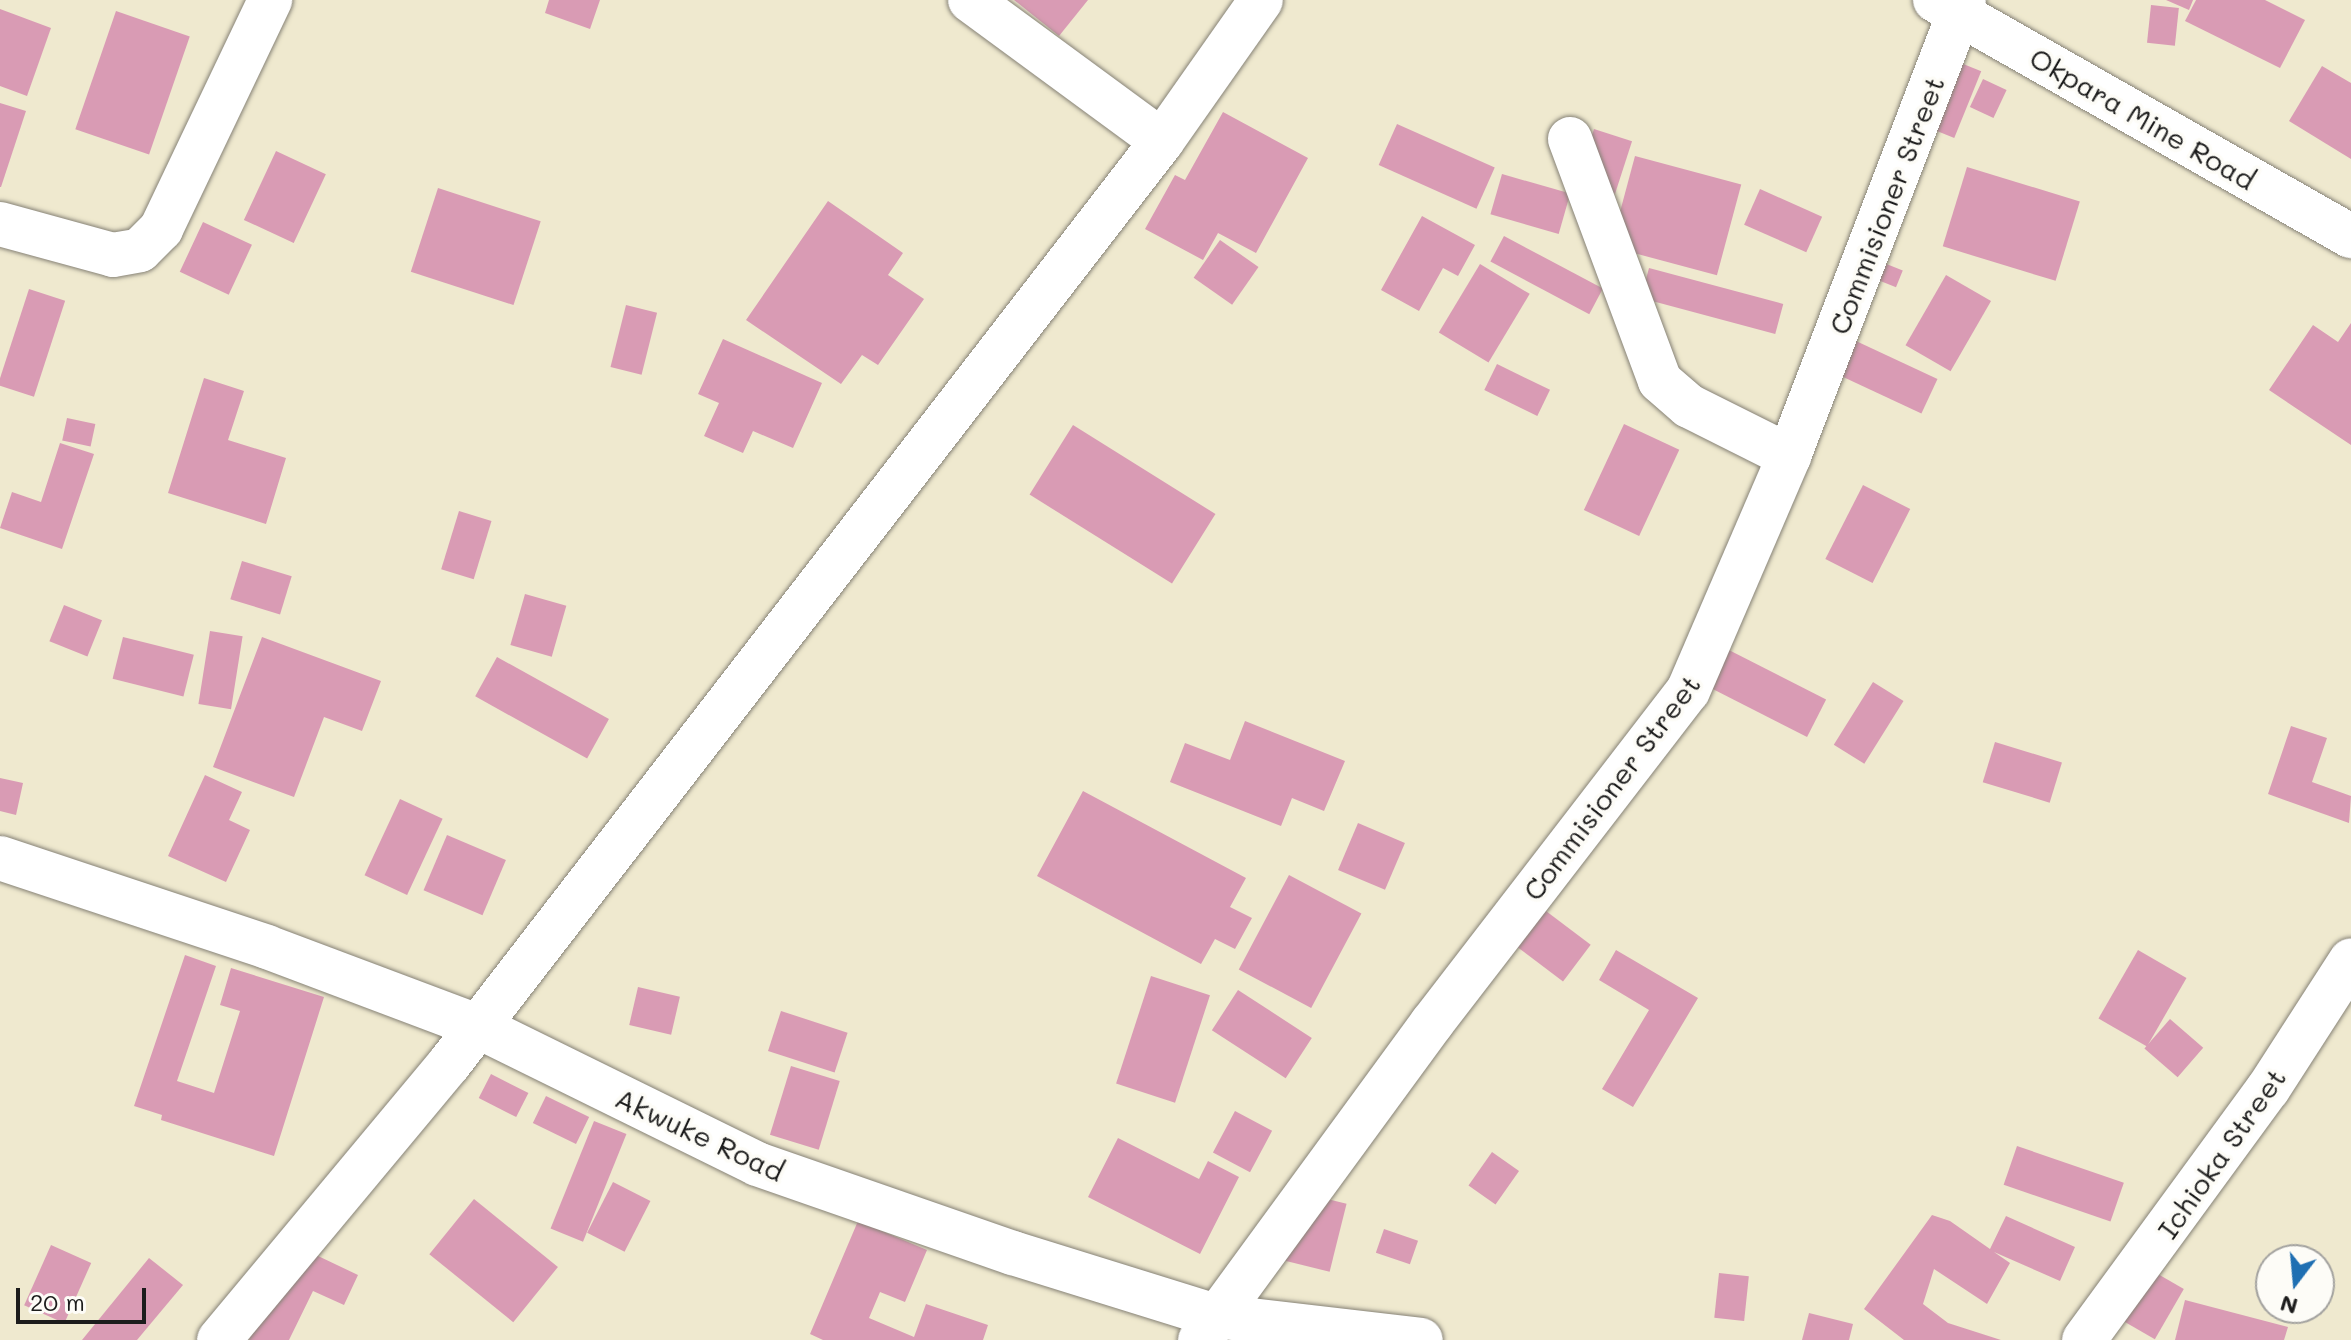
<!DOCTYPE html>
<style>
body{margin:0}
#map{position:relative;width:2351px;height:1340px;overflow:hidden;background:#efe9cf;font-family:Mali,sans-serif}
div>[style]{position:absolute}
.building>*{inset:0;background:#d99bb4;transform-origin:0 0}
.roads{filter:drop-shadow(0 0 2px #868276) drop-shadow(0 0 2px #868276)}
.minor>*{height:44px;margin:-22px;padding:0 22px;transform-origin:22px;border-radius:22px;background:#fff}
.major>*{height:44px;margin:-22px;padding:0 22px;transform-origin:22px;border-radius:22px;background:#fff}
span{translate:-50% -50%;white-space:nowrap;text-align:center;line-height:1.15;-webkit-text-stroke:7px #fdfcf7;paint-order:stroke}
.street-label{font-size:28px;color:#1c1c1c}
.north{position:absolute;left:2255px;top:1244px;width:80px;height:80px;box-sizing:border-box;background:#fdfcf7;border:2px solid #a3a29f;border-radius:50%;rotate:196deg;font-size:22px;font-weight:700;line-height:32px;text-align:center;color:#1c1c1c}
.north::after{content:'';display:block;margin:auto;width:28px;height:36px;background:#1f6fb2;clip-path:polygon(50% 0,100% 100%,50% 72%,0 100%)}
.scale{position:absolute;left:16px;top:1288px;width:130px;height:36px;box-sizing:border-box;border:4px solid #1c1c1c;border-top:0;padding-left:10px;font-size:24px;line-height:28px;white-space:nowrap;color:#1c1c1c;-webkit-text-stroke:6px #fdfcf7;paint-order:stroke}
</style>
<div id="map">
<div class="building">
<div style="clip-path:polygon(549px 0,600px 0,590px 29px,545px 13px)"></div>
<div style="clip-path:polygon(1014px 0,1088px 0,1059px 36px)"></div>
<div style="clip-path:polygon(2166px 0,2193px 0,2189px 10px)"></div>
<div style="clip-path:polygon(2196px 0,2265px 0,2305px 20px,2280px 68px,2185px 21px)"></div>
<div style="left:2151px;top:5px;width:28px;height:38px;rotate:6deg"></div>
<div style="clip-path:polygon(0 9px,51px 28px,27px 96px,0 86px)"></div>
<div style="left:116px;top:11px;width:78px;height:125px;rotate:19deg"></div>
<div style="left:1946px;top:57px;width:38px;height:72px;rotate:22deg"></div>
<div style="clip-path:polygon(2322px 66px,2351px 83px,2351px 159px,2289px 121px)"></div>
<div style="left:1983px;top:79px;width:26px;height:31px;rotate:25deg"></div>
<div style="clip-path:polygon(0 103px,26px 111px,1px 187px,0 187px)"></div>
<div style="clip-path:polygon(1223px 112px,1308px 158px,1256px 253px,1218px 233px,1203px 260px,1145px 229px,1175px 175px,1185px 180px)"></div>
<div style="left:1397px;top:124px;width:107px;height:45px;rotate:24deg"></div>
<div style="left:1594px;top:129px;width:40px;height:55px;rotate:18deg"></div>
<div style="left:276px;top:151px;width:55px;height:76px;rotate:25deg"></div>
<div style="left:1635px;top:156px;width:110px;height:94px;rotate:15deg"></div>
<div style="left:1967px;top:167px;width:118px;height:83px;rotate:17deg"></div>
<div style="left:1502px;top:174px;width:71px;height:42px;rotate:16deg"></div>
<div style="left:438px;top:188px;width:108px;height:88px;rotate:18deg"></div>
<div style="left:1760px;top:189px;width:68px;height:39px;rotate:24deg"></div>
<div style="clip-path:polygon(828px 201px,903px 253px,888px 275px,924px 299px,878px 365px,862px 355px,841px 384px,746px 320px)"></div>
<div style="clip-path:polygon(1422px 216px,1475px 245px,1458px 276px,1443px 268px,1419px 311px,1381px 290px)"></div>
<div style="left:203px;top:222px;width:54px;height:55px;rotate:25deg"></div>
<div style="left:1504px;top:236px;width:112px;height:29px;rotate:28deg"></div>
<div style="left:1220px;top:240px;width:47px;height:46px;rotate:35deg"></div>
<div style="left:1874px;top:259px;width:31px;height:18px;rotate:22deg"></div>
<div style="left:1480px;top:264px;width:58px;height:80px;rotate:31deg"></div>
<div style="left:1649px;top:268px;width:139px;height:31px;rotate:15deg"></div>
<div style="left:1946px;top:275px;width:52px;height:81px;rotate:30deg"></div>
<div style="left:29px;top:289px;width:38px;height:101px;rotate:18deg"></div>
<div style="left:626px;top:305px;width:32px;height:64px;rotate:14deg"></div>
<div style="clip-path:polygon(2351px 323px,2351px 445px,2269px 390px,2313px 325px,2338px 342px)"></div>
<div style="left:1826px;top:327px;width:123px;height:38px;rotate:25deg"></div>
<div style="clip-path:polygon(723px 339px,822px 383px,793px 448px,753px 431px,743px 453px,704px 436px,719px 403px,698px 394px)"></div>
<div style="left:1497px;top:364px;width:59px;height:29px;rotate:26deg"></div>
<div style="clip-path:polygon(204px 378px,244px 391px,228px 440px,286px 458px,266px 524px,168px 493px)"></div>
<div style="left:67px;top:418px;width:29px;height:23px;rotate:12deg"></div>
<div style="left:1624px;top:424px;width:61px;height:95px;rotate:25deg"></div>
<div style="left:1073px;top:425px;width:168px;height:82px;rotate:32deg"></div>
<div style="clip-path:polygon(60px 443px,94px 454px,62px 549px,0 528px,12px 492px,41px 502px)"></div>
<div style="left:1863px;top:485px;width:53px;height:83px;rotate:27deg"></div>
<div style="left:459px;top:511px;width:34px;height:61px;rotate:17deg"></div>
<div style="left:242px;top:561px;width:52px;height:40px;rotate:17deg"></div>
<div style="left:525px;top:594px;width:43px;height:53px;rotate:16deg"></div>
<div style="left:64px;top:605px;width:41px;height:39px;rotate:22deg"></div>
<div style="left:210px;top:631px;width:33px;height:74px;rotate:9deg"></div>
<div style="left:123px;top:637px;width:73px;height:43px;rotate:14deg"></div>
<div style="clip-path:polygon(262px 637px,381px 681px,362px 731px,324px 717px,294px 797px,213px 767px)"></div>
<div style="left:1721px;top:646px;width:118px;height:42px;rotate:27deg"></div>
<div style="left:497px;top:657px;width:128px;height:45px;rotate:29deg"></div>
<div style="left:1873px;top:682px;width:36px;height:74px;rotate:32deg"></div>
<div style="clip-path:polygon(1245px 721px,1345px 761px,1324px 811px,1292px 798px,1281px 826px,1170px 782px,1185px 743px,1230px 760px)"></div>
<div style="clip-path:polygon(2291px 726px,2327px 738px,2312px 782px,2351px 796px,2349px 823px,2268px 794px)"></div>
<div style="left:1995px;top:742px;width:70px;height:42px;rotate:17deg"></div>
<div style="clip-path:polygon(205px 775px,242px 792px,229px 820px,250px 830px,226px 882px,168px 856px)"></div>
<div style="clip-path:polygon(0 778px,23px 783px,16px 815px,0 811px)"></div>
<div style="clip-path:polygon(1083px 791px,1246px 878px,1230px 907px,1252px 918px,1235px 949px,1215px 939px,1201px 964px,1037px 876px)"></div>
<div style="left:400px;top:799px;width:47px;height:84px;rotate:25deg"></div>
<div style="left:1358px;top:823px;width:51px;height:51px;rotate:23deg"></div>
<div style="left:447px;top:835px;width:64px;height:60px;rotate:23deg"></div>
<div style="left:1289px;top:875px;width:82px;height:107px;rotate:28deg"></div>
<div style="left:1538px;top:905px;width:66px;height:46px;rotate:37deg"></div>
<div style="clip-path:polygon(1616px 950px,1698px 998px,1633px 1107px,1602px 1089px,1649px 1010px,1599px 980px)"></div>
<div style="left:2138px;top:950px;width:56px;height:79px;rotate:30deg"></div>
<div style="clip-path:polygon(185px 955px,216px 966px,177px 1081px,214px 1093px,240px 1011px,220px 1005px,231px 968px,324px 997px,274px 1156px,161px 1120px,162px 1115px,134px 1106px)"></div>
<div style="left:1151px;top:976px;width:62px;height:113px;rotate:18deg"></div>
<div style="left:638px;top:987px;width:43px;height:39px;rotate:13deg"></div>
<div style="left:1238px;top:990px;width:88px;height:48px;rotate:33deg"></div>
<div style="left:781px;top:1011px;width:70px;height:42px;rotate:18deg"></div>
<div style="left:2170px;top:1019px;width:44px;height:39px;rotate:41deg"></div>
<div style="left:791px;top:1066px;width:51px;height:72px;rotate:17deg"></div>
<div style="left:491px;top:1074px;width:42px;height:27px;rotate:27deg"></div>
<div style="left:546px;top:1096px;width:48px;height:30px;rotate:26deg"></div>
<div style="left:1235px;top:1111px;width:42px;height:47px;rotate:28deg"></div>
<div style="left:594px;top:1121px;width:35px;height:116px;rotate:22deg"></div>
<div style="clip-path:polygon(1118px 1138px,1199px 1179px,1208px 1161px,1239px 1177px,1200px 1254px,1088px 1197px)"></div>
<div style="left:2017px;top:1146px;width:113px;height:41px;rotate:19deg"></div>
<div style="left:1492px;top:1152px;width:33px;height:41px;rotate:35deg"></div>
<div style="left:613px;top:1182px;width:42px;height:57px;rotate:27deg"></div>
<div style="left:1299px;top:1192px;width:49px;height:70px;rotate:14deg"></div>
<div style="left:474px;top:1199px;width:108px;height:71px;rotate:39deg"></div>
<div style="clip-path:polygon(1932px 1215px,1950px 1221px,1990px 1249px,2006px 1216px,2075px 1247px,2060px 1281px,1994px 1252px,2010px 1263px,1987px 1304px,1934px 1269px,1923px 1304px,1948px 1323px,2001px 1340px,1904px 1340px,1864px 1309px)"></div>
<div style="clip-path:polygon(858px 1221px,927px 1250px,905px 1302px,880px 1292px,869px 1318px,914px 1337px,926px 1304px,988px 1325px,983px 1340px,823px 1340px,810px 1334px)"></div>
<div style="left:1384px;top:1229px;width:36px;height:25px;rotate:19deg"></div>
<div style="left:51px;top:1245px;width:44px;height:66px;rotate:24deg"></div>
<div style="clip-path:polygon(295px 1245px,358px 1275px,344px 1305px,313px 1291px,289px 1340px,249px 1340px)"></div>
<div style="clip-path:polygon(149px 1258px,183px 1285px,137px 1340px,82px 1340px)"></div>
<div style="left:2144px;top:1266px;width:46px;height:58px;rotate:30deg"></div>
<div style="left:1719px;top:1273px;width:30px;height:45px;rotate:6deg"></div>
<div style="clip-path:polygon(2185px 1300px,2288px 1327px,2284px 1340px,2175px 1340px)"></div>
<div style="clip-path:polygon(1809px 1313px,1853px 1324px,1849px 1340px,1802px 1340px)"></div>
</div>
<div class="roads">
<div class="minor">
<div style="left:970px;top:0;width:238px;rotate:36.3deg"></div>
<div style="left:1935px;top:0;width:478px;rotate:29.6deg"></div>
<div style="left:1570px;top:139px;width:258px;rotate:69.6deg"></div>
<div style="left:1660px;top:381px;width:38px;rotate:41deg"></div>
<div style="left:1689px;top:406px;width:112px;rotate:26.6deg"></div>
<div style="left:0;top:224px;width:117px;rotate:15.3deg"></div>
<div style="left:113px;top:255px;width:27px;rotate:-10deg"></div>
<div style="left:140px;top:250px;width:30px;rotate:-45deg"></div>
<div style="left:161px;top:229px;width:254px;rotate:-64.5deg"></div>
<div style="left:219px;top:1340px;width:359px;rotate:-50.2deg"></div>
<div style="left:449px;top:1064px;width:1166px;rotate:-52.31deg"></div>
<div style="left:1162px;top:141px;width:172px;rotate:-54.9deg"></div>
<div style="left:1200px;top:1340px;width:393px;rotate:-53.8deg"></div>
<div style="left:1432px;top:1023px;width:419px;rotate:-52.4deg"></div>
<div style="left:1688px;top:691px;width:256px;rotate:-66.7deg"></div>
<div style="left:1789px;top:456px;width:488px;rotate:-69deg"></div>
<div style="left:2084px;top:1340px;width:311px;rotate:-53.8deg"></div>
<div style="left:2268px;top:1089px;width:153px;rotate:-57.2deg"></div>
</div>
<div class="major">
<div style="left:0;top:858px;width:281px;rotate:18.4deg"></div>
<div style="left:267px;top:947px;width:224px;rotate:20.6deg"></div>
<div style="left:477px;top:1026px;width:312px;rotate:26.2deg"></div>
<div style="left:757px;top:1164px;width:271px;rotate:19.2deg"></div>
<div style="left:1013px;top:1253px;width:212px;rotate:17.3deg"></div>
<div style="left:1215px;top:1316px;width:207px;rotate:6.6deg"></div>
</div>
</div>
<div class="street-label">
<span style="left:2143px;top:118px;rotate:30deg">Okpara Mine Road</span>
<span style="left:1886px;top:205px;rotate:-69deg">Commisioner Street</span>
<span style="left:1611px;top:787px;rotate:-53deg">Commisioner Street</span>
<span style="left:700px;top:1134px;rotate:25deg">Akwuke Road</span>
<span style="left:2221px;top:1153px;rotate:-55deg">Ichioka Street</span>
</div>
<div class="north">N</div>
<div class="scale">20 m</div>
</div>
